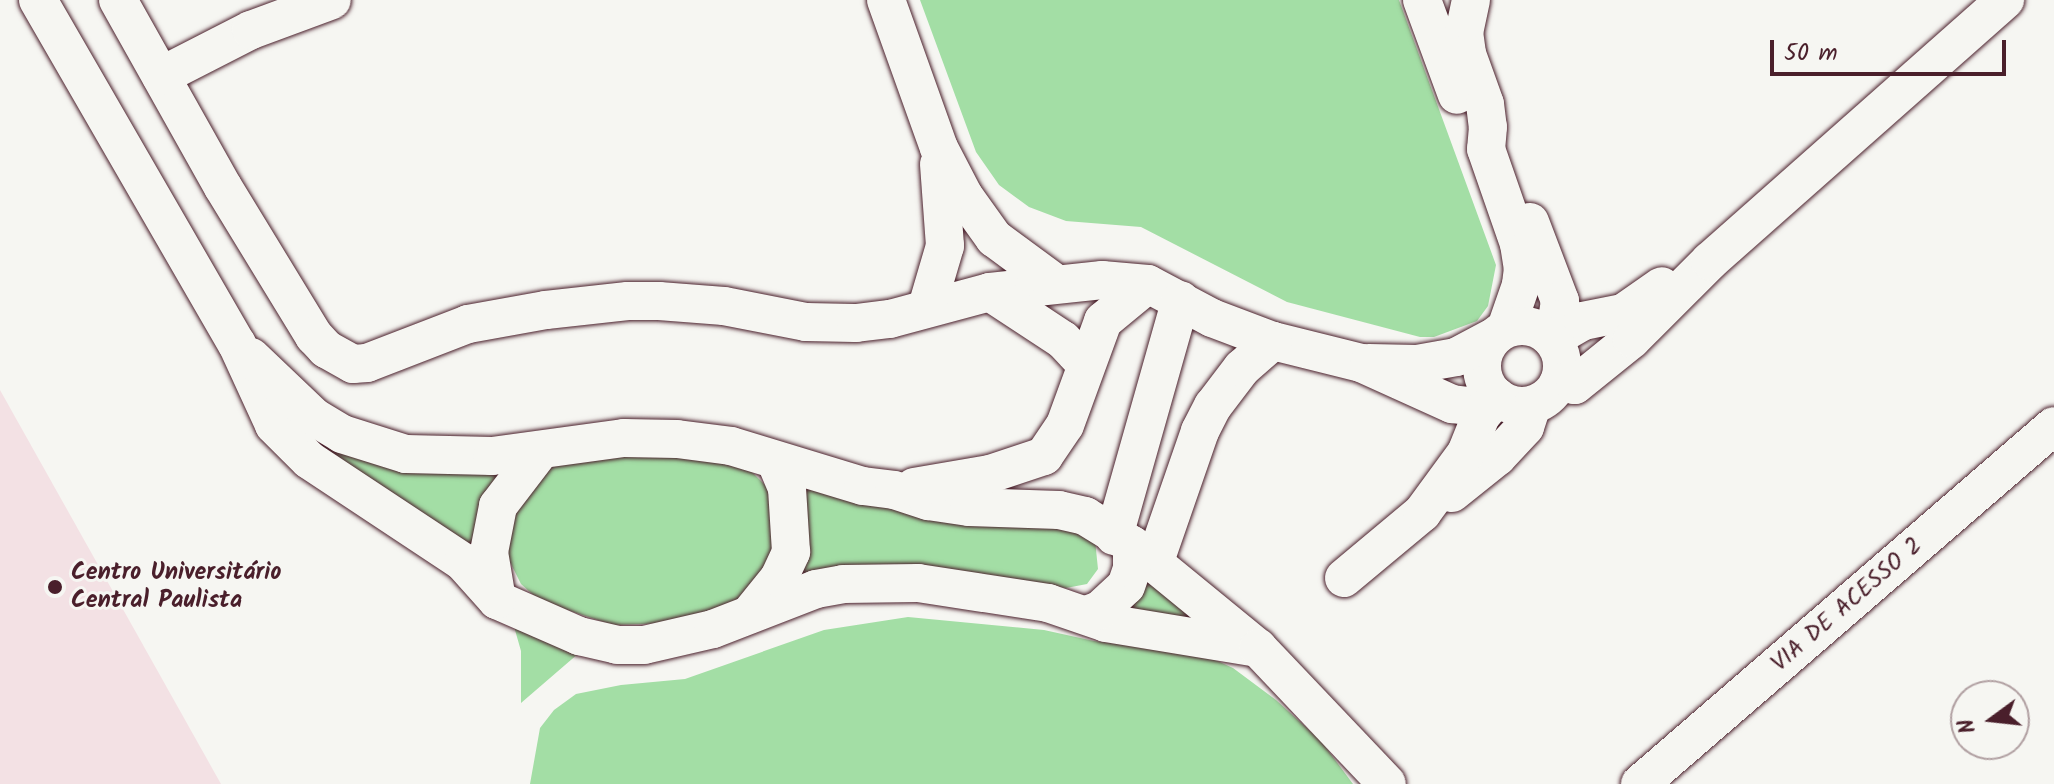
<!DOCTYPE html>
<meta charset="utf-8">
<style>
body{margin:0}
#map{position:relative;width:2054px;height:784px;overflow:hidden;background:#f6f6f2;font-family:Kalam,sans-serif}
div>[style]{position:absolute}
.built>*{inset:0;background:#f3e1e4}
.green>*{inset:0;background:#a3dea5}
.roads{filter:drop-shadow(0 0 2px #4a1f2b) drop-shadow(0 0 2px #4a1f2b)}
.minor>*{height:38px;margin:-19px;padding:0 19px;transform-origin:19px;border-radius:19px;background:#f6f6f2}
.minor>.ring{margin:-19px;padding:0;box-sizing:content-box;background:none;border:38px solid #f6f6f2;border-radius:50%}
.dots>*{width:22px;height:22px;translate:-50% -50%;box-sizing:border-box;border:4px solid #f6f6f2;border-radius:50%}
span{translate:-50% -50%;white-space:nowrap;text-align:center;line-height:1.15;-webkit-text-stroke:6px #f6f6f2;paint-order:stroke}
.poi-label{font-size:24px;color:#4a1f2b;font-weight:700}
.left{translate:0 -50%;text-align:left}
.street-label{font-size:24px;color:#4a1f2b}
.north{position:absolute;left:1950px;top:680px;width:80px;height:80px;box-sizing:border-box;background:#f6f6f2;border:2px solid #b1a0a2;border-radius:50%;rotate:255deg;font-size:22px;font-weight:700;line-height:32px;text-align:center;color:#4a1f2b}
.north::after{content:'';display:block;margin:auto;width:28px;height:36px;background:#4a1f2b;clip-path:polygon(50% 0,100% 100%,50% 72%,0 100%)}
.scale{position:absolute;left:1770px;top:40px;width:236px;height:36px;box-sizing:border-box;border:4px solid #4a1f2b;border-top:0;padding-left:10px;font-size:24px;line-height:28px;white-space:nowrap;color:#4a1f2b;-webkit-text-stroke:6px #f6f6f2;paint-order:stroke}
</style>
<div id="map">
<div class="built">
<div style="clip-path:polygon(0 390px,221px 784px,0 784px)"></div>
</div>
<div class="green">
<div style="clip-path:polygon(920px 0,1399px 0,1496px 265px,1488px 306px,1477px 321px,1434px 337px,1420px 337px,1287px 302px,1141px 227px,1066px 221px,1029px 207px,999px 185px,976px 152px)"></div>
<div style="clip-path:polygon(289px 418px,501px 466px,475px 548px,362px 481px)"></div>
<div style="clip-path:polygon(664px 451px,750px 470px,772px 492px,774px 553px,742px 601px,670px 623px,613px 625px,540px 601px,521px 584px,506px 554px,513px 513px,557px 461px)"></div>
<div style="clip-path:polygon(799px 485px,1076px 524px,1095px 540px,1098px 569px,1087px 584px,1066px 588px,902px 564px,865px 565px,801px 578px)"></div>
<div style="clip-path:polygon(1152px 578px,1225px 627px,1116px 618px)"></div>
<div style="clip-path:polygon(908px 617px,1044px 630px,1094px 641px,1202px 654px,1233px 668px,1276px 700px,1321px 741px,1353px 784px,530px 784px,540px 728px,554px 710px,576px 694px,621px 685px,685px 679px,824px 630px)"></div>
<div style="clip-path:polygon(513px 623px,579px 653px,521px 703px,521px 651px)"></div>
</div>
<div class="roads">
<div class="minor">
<div style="left:38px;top:0;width:397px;rotate:60deg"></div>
<div style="left:237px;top:344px;width:89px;rotate:65.4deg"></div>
<div style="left:274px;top:425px;width:49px;rotate:45deg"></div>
<div style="left:309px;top:460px;width:185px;rotate:33.5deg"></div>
<div style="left:463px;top:562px;width:51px;rotate:48.2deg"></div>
<div style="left:497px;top:600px;width:90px;rotate:23.7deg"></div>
<div style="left:579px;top:636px;width:39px;rotate:13deg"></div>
<div style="left:617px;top:645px;width:27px"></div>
<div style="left:644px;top:645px;width:71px;rotate:-13.1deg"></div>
<div style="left:713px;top:629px;width:110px;rotate:-21.2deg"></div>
<div style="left:816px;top:589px;width:27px;rotate:-10deg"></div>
<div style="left:843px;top:584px;width:75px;rotate:-0.8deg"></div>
<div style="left:918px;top:583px;width:132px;rotate:8.7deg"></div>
<div style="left:1048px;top:603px;width:61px;rotate:19deg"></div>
<div style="left:1106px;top:623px;width:154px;rotate:9.3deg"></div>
<div style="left:118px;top:0;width:214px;rotate:60.7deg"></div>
<div style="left:223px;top:187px;width:175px;rotate:58.6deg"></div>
<div style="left:314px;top:336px;width:18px;rotate:47deg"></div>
<div style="left:326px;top:349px;width:31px;rotate:29deg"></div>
<div style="left:353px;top:364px;width:14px;rotate:-4deg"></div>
<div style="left:367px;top:363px;width:108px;rotate:-21.1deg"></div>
<div style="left:468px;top:324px;width:79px;rotate:-10.2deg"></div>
<div style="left:546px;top:310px;width:82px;rotate:-6.3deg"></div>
<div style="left:628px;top:301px;width:31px"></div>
<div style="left:659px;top:301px;width:65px;rotate:4.4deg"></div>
<div style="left:724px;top:306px;width:84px;rotate:11deg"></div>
<div style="left:806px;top:322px;width:50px;rotate:1.1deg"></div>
<div style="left:856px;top:323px;width:34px;rotate:-7deg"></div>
<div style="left:890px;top:319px;width:104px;rotate:-15.1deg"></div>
<div style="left:990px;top:292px;width:113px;rotate:-6.1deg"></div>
<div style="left:1102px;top:280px;width:46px;rotate:5deg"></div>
<div style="left:1148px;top:284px;width:72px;rotate:28deg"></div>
<div style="left:1212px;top:318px;width:65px;rotate:20.7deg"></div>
<div style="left:1273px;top:341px;width:91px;rotate:14deg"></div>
<div style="left:1361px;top:363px;width:100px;rotate:24.3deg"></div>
<div style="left:1452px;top:404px;width:17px;rotate:7deg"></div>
<div style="left:1469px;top:406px;width:29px;rotate:-18deg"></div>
<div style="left:886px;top:0;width:157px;rotate:70.3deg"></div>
<div style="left:939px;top:148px;width:54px;rotate:62.5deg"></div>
<div style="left:964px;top:196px;width:52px;rotate:54.5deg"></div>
<div style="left:994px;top:238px;width:76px;rotate:36.4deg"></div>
<div style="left:1422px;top:0;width:101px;rotate:69.8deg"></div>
<div style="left:1471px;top:0;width:33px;rotate:102deg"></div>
<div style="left:1464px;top:32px;width:22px;rotate:82deg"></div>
<div style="left:1467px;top:54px;width:53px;rotate:70.2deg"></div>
<div style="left:1485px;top:104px;width:23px;rotate:83deg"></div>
<div style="left:1488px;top:127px;width:22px;rotate:95deg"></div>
<div style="left:1486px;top:149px;width:101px;rotate:70.8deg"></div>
<div style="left:1519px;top:244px;width:24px;rotate:81deg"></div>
<div style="left:1523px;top:268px;width:17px;rotate:97deg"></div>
<div style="left:1521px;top:285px;width:46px;rotate:109.2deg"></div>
<div style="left:161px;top:76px;width:101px;rotate:-27.1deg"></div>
<div style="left:251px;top:30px;width:86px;rotate:-20.3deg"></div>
<div style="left:1530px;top:222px;width:85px;rotate:69.2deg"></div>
<div style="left:1560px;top:301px;width:18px;rotate:99deg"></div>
<div style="left:1557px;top:319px;width:18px;rotate:124deg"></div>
<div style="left:990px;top:292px;width:87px;rotate:33.3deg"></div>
<div style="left:1063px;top:340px;width:34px;rotate:47deg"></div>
<div style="left:927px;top:307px;width:64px;rotate:-73.6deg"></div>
<div style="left:945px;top:246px;width:82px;rotate:-94.2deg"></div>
<div class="ring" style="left:1482px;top:326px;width:42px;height:42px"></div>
<div style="left:1552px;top:339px;width:36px;rotate:-30deg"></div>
<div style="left:1583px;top:321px;width:41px;rotate:-11.3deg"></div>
<div style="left:1623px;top:313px;width:47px;rotate:-34.7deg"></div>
<div style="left:251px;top:357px;width:87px;rotate:43.6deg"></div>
<div style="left:314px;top:417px;width:33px;rotate:31deg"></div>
<div style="left:342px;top:434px;width:67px;rotate:17.4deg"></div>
<div style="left:406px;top:454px;width:86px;rotate:1.3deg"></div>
<div style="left:492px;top:456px;width:133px;rotate:-7.8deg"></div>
<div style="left:624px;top:438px;width:53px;rotate:1.1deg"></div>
<div style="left:677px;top:439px;width:54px;rotate:7.4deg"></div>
<div style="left:731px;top:446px;width:138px;rotate:16.9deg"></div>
<div style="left:863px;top:486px;width:31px;rotate:7deg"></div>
<div style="left:894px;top:490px;width:36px;rotate:18deg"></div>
<div style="left:928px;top:501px;width:41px;rotate:8.3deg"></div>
<div style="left:969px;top:507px;width:90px;rotate:1.9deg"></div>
<div style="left:1059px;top:510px;width:27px;rotate:13deg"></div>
<div style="left:1085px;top:516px;width:55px;rotate:31.7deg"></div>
<div style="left:1132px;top:545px;width:163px;rotate:39.3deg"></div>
<div style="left:1258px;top:648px;width:187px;rotate:46.5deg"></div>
<div style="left:1369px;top:363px;width:48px;rotate:1.2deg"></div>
<div style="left:1417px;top:364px;width:40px;rotate:-10deg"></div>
<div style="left:1456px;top:357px;width:41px;rotate:-27.8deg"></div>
<div style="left:1559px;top:382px;width:16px;rotate:11deg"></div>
<div style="left:1575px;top:385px;width:73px;rotate:-38.9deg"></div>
<div style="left:1632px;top:339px;width:110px;rotate:-45deg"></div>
<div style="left:1710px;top:261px;width:394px;rotate:-41.5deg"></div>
<div style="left:914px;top:487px;width:77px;rotate:-9.7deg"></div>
<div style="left:990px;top:474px;width:57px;rotate:-18.4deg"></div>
<div style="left:1044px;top:456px;width:37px;rotate:-56deg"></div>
<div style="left:1065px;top:425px;width:111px;rotate:-69.9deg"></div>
<div style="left:1103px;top:321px;width:58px;rotate:-39.4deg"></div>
<div style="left:1452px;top:493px;width:58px;rotate:-38.7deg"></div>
<div style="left:1497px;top:457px;width:41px;rotate:-47deg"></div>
<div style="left:1525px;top:427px;width:23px;rotate:-72deg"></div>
<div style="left:1114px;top:536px;width:245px;rotate:-74.2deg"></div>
<div style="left:1154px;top:564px;width:141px;rotate:-70.9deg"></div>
<div style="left:1200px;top:431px;width:28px;rotate:-63deg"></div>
<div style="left:1213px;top:406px;width:48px;rotate:-52.7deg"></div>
<div style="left:1242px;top:368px;width:41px;rotate:-41.1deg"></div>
<div style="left:1344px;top:578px;width:102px;rotate:-39.8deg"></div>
<div style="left:1422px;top:513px;width:74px;rotate:-53.7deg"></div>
<div style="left:1466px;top:453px;width:40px;rotate:-68deg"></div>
<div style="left:1481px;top:416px;width:25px;rotate:-50deg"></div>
<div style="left:497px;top:600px;width:49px;rotate:-99.5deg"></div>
<div style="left:489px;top:552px;width:47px;rotate:-78.9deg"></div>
<div style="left:498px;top:506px;width:69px;rotate:-52.6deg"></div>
<div style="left:750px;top:614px;width:46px;rotate:-51.1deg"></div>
<div style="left:779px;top:578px;width:29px;rotate:-65deg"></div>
<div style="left:791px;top:552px;width:64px;rotate:-93.6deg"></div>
<div style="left:787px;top:488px;width:30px;rotate:-113deg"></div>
<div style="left:1086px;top:615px;width:15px;rotate:-20deg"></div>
<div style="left:1100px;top:610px;width:35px;rotate:-43deg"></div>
<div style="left:1126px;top:586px;width:18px;rotate:-71deg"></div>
<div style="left:1132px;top:569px;width:24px;rotate:-90deg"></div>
<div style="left:1640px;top:784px;width:547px;rotate:-40.85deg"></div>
</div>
</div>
<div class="dots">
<div style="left:55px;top:587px;background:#4a1f2b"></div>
</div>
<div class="poi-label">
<span class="left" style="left:71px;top:587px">Centro Universitário<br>Central Paulista</span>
</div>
<div class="street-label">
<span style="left:1847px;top:605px;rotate:-41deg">VIA DE ACESSO 2</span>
</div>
<div class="north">N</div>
<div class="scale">50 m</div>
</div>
